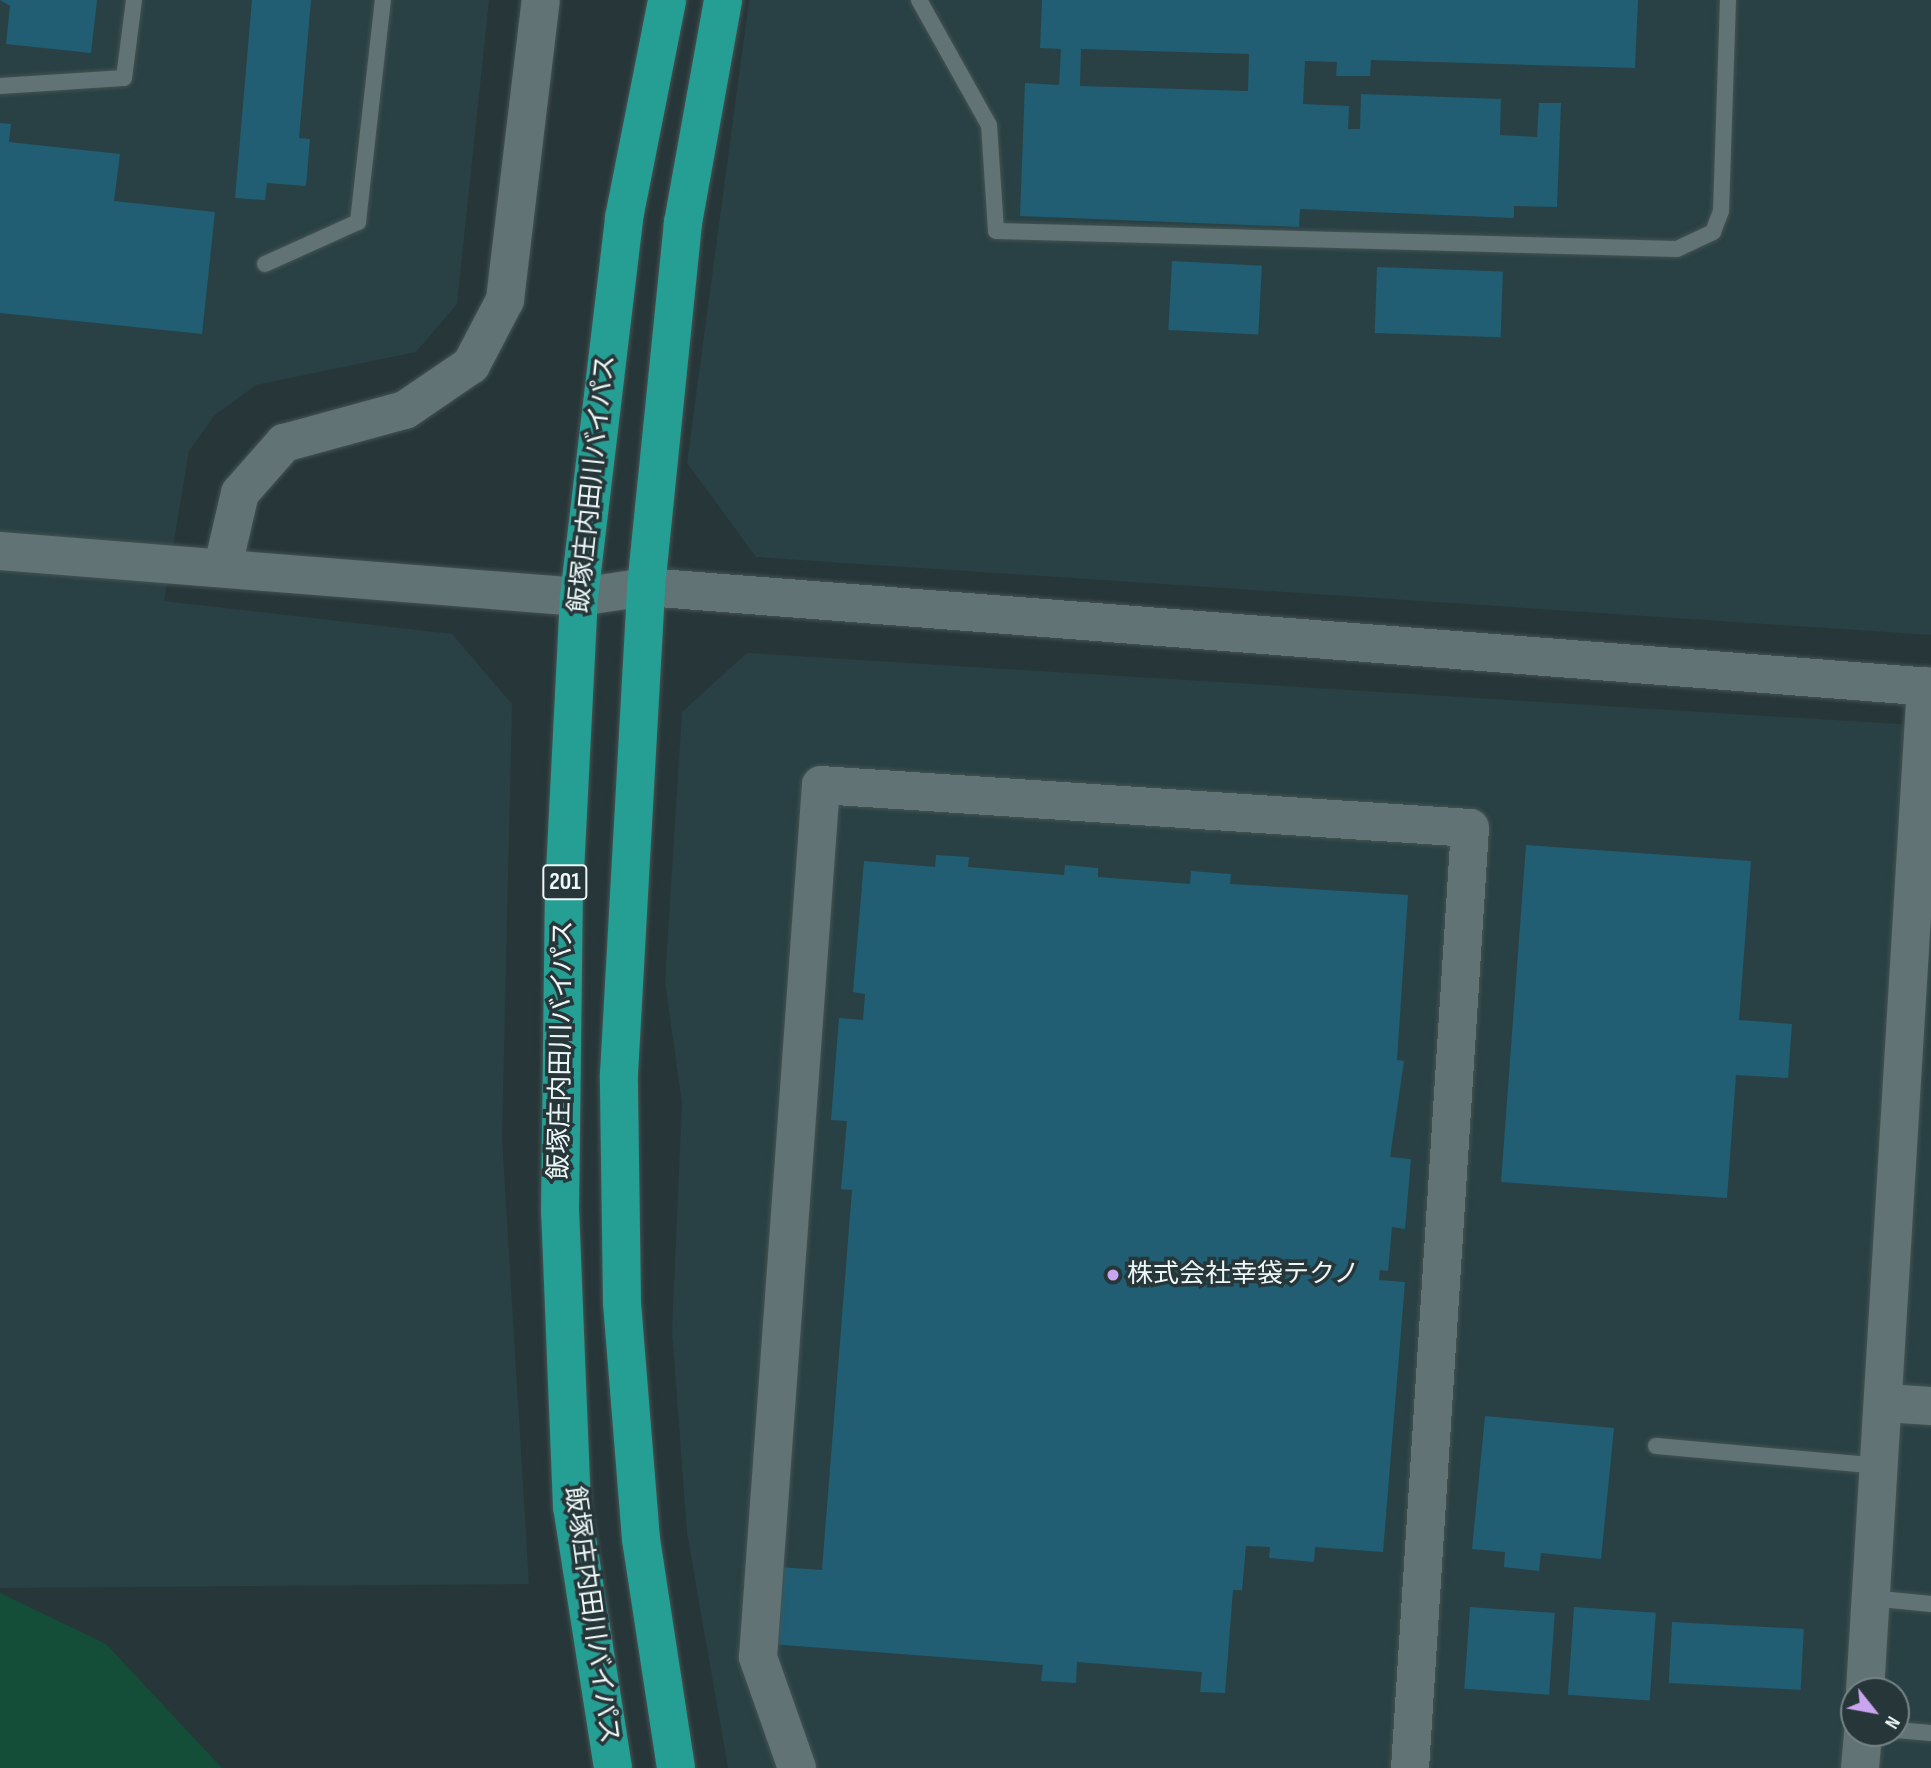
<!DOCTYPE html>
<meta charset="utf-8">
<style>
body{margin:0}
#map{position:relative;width:1931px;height:1768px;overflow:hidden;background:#273638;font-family:"Sofia Sans Condensed","Noto Sans JP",sans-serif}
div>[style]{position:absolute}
.built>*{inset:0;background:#294144}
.green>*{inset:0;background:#144e39}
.building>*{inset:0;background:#215e73;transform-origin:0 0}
.roads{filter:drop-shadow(0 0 2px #445253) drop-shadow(0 0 2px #445253)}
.service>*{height:16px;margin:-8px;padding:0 8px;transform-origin:8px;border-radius:8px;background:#627375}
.tertiary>*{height:38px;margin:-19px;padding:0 19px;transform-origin:19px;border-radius:19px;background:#627375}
.trunk>*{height:38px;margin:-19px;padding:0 19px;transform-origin:19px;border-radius:19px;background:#259e94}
.dots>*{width:19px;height:19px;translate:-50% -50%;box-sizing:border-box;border:4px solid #273638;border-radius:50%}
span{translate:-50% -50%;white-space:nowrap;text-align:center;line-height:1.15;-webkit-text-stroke:7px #273638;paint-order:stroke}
.shield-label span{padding:2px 5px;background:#273638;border:2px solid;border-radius:5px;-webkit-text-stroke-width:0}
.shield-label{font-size:24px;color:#edf7f8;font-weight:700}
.street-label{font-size:26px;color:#edf7f8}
.poi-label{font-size:26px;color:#edf7f8}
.left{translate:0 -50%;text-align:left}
.north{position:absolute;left:1840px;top:1677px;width:70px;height:70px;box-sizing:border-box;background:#273638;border:2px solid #768385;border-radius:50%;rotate:121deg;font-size:19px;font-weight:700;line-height:28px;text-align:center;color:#edf7f8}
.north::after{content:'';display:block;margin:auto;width:24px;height:32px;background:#c8a5ee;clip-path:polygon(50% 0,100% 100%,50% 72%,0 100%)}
</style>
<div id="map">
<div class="built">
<div style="clip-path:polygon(0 0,489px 0,457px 304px,416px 352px,256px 385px,215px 415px,189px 451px,164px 601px,452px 634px,512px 704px,502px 1138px,529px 1584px,0 1588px)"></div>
<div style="clip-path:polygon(749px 0,1931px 0,1931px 635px,756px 557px,687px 463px)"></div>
<div style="clip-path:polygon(evenodd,747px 653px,1931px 726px,1931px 1768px,728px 1768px,687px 1533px,672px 1331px,682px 1104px,665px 981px,682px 712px,747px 653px,1854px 1691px,1896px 1691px,1896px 1733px,1854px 1733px,1854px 1691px)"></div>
</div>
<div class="green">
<div style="clip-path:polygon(0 1593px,106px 1644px,222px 1768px,0 1768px)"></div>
</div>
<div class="building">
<div style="clip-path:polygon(0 0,97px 0,91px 53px,6px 44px,10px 6px)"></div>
<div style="clip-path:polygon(252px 0,311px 0,299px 138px,310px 139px,306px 186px,267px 183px,265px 200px,235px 198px)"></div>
<div style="clip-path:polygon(evenodd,1042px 0,1638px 0,1635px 68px,1371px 60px,1370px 76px,1336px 76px,1337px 62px,1305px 61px,1303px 104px,1349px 106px,1348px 129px,1360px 129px,1361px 94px,1501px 99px,1500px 135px,1537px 137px,1539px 103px,1561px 103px,1557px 207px,1514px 206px,1514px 218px,1300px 209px,1299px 227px,1020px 216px,1025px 83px,1059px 85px,1061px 49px,1040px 48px,1042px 0,1081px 49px,1249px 54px,1248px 91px,1080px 86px,1081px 49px)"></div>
<div style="clip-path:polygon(0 123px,11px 124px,9px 142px,120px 154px,114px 201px,215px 212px,202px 334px,0 313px)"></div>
<div style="left:1172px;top:261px;width:90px;height:69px;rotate:3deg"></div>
<div style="left:1377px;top:267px;width:126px;height:66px;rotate:2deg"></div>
<div style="clip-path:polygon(1526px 845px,1751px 861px,1739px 1020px,1792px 1024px,1788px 1078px,1736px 1075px,1727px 1198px,1501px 1182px)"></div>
<div style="clip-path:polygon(936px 855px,969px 857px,968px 867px,1064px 875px,1065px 865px,1098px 868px,1098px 877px,1190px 884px,1191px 871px,1231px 874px,1230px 884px,1408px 895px,1397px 1060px,1404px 1061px,1390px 1157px,1411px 1159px,1405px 1229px,1392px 1227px,1388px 1271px,1380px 1270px,1379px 1280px,1405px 1282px,1383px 1552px,1315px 1547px,1314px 1562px,1269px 1558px,1270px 1547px,1246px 1546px,1242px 1590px,1233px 1590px,1225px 1693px,1200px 1692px,1202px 1672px,1077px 1662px,1076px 1683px,1041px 1681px,1043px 1665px,771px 1644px,778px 1567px,822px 1570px,852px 1190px,841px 1189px,847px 1121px,831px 1120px,839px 1018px,863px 1020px,865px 994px,853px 992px,864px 861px,935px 867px)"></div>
<div style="clip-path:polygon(1485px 1416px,1614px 1428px,1601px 1559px,1541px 1553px,1539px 1571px,1504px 1567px,1505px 1552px,1472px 1549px)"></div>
<div style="left:1470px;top:1607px;width:85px;height:82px;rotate:4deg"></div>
<div style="left:1574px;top:1607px;width:82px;height:88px;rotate:4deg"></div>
<div style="left:1672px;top:1622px;width:132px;height:61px;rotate:3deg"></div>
</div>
<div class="roads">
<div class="service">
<div style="left:919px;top:0;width:143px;rotate:60.8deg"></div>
<div style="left:989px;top:125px;width:106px;rotate:86.2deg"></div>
<div style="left:996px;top:231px;width:681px;rotate:1.51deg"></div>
<div style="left:1677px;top:249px;width:40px;rotate:-25deg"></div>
<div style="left:1713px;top:232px;width:22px;rotate:-69deg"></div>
<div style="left:1721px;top:211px;width:211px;rotate:-88.1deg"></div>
<div style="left:0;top:86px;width:124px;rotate:-3.7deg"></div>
<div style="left:124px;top:78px;width:79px;rotate:-82.7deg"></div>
<div style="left:265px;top:264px;width:102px;rotate:-24.3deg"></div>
<div style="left:358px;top:222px;width:223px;rotate:-83.6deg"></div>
<div style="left:1656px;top:1446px;width:223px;rotate:5.1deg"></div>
<div style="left:1871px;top:1598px;width:60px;rotate:5.7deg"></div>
<div style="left:1896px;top:1730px;width:35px;rotate:5deg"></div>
</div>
<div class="tertiary">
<div style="left:0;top:551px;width:581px;rotate:4.54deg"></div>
<div style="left:579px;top:597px;width:68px;rotate:-8.5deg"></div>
<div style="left:646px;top:587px;width:1289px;rotate:4.45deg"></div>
<div style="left:223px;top:566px;width:75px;rotate:-76.9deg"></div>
<div style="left:240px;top:493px;width:67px;rotate:-48.7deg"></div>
<div style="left:284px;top:443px;width:125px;rotate:-15.3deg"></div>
<div style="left:405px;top:410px;width:80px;rotate:-34.3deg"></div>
<div style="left:471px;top:365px;width:73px;rotate:-62.4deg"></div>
<div style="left:505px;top:300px;width:302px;rotate:-83.2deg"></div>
<div style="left:1885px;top:1403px;width:46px;rotate:3.7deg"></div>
<div style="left:1865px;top:1691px;width:1007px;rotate:-86.53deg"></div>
<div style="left:797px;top:1768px;width:118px;rotate:-109.4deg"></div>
<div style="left:758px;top:1657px;width:874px;rotate:-85.87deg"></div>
<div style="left:821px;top:785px;width:650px;rotate:3.79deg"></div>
<div style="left:1470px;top:828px;width:942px;rotate:93.65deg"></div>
<div style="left:1860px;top:1768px;width:35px;rotate:-85deg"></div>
</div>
<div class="trunk">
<div style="left:613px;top:1768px;width:264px;rotate:-98.9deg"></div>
<div style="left:572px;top:1507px;width:295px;rotate:-92.3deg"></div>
<div style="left:560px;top:1212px;width:320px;rotate:-89.3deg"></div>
<div style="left:564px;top:892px;width:295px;rotate:-87.1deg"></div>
<div style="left:579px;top:597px;width:382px;rotate:-83.2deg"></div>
<div style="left:624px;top:218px;width:222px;rotate:-78.8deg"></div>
<div style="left:676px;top:1768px;width:232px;rotate:-98.7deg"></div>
<div style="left:641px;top:1539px;width:238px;rotate:-94.6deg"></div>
<div style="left:622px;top:1302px;width:228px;rotate:-90.8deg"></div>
<div style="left:619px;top:1074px;width:488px;rotate:-86.8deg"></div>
<div style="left:646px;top:587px;width:366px;rotate:-84.2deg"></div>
<div style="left:683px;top:223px;width:227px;rotate:-79.8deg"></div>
</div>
</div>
<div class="dots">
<div style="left:1113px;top:1275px;background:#c8a5ee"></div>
</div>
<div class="shield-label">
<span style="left:565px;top:882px">201</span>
</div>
<div class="street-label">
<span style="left:593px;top:484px;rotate:-84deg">飯塚庄内田川バイパス</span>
<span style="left:562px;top:1050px;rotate:-89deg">飯塚庄内田川バイパス</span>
<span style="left:591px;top:1615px;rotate:82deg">飯塚庄内田川バイパス</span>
</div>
<div class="poi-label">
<span class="left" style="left:1127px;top:1275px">株式会社幸袋テクノ</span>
</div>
<div class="north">N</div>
</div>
